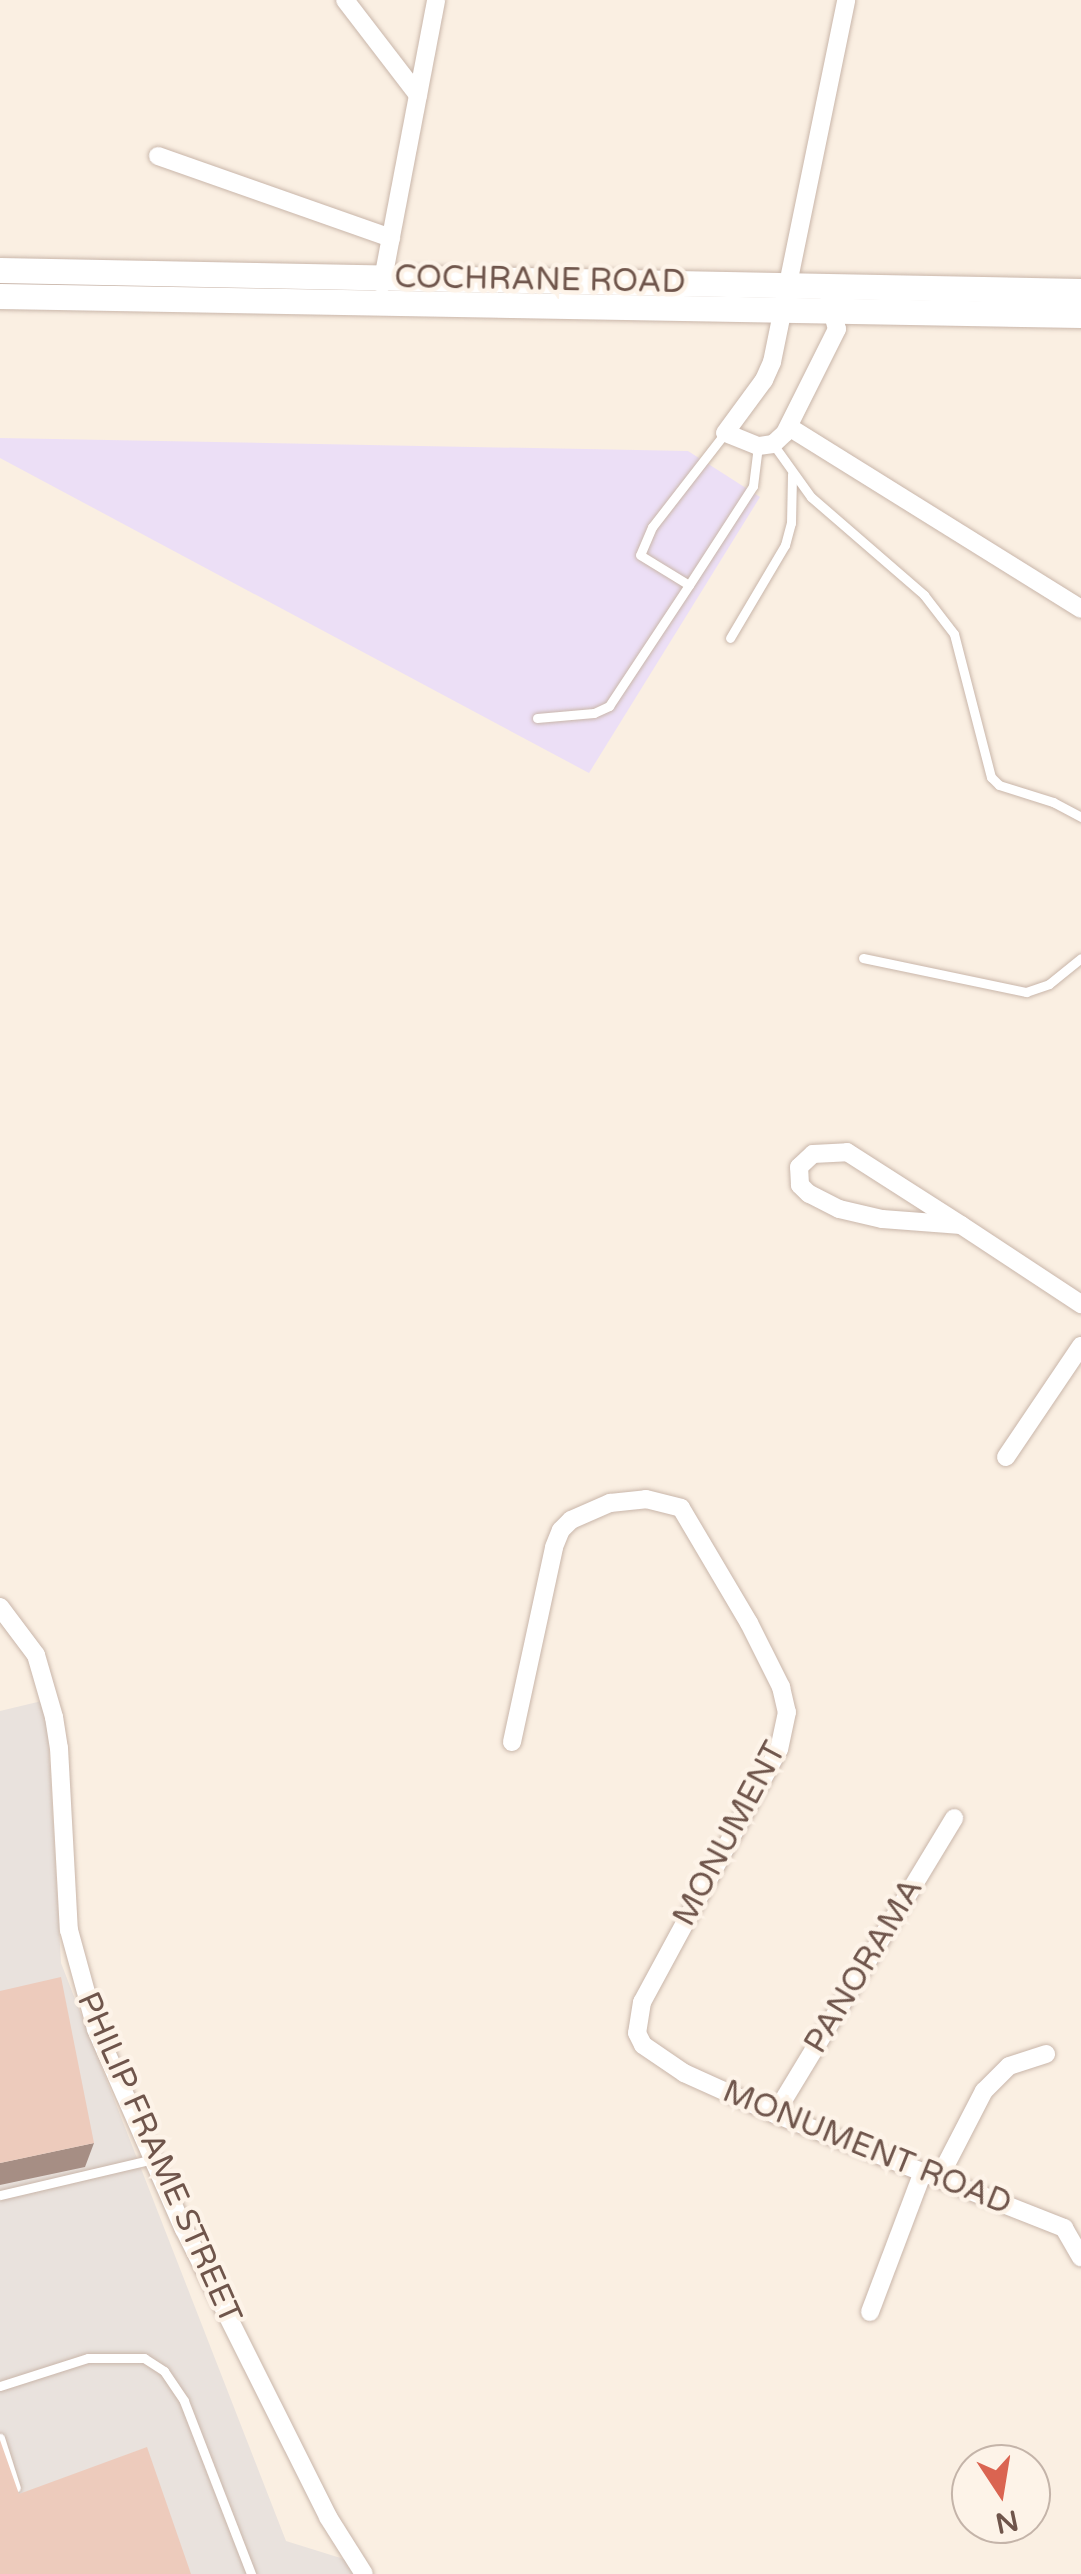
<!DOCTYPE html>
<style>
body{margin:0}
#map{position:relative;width:1081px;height:2574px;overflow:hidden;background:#faefe2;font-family:"Varela Round",sans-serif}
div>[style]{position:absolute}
.industrial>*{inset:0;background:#e9e2dd}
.education>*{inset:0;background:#ecdff6}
.roads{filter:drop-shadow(0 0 2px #c9b6aa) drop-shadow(0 0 2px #c9b6aa)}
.lane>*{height:9px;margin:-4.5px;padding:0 4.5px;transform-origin:4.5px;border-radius:4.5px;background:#fff}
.street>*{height:18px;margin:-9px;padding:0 9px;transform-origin:9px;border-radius:9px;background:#fff}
.secondary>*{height:25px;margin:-12.5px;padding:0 12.5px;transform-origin:12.5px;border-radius:12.5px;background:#fff}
.shaded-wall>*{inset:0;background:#a68e84}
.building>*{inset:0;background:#edcbbc}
span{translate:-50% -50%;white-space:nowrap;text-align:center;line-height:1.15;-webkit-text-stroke:9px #fdf3e8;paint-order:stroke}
.street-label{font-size:32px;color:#6f554b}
.north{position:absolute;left:951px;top:2444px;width:100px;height:100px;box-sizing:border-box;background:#fdf3e8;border:2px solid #c4b4a9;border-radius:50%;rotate:168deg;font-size:28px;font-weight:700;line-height:40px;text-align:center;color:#6f554b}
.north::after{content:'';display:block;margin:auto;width:35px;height:45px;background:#da6451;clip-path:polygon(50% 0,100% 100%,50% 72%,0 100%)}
</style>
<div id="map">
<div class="industrial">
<div style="clip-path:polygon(46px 1700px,61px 1963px,286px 2541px,347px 2560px,357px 2574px,0 2574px,0 1711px)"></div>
</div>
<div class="education">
<div style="clip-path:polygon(0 438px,688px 451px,760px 497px,589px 773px,0 458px)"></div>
</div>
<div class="roads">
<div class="lane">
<div style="left:725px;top:433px;width:119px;rotate:127.8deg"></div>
<div style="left:652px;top:527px;width:30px;rotate:113deg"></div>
<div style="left:640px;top:555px;width:57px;rotate:31.5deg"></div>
<div style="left:689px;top:585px;width:118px;rotate:-57.1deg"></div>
<div style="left:753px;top:486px;width:40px;rotate:-82.9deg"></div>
<div style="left:773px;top:444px;width:65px;rotate:54.4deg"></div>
<div style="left:811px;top:497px;width:150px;rotate:40.9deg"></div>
<div style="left:924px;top:595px;width:49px;rotate:52.4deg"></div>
<div style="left:954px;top:634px;width:148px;rotate:75.5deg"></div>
<div style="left:991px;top:777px;width:11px;rotate:45deg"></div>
<div style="left:999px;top:785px;width:57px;rotate:17.5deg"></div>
<div style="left:1053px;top:802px;width:32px;rotate:28deg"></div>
<div style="left:730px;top:638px;width:108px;rotate:-59.4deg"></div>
<div style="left:785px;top:545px;width:23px;rotate:-75deg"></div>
<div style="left:791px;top:523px;width:49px;rotate:-88.8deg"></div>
<div style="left:537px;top:718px;width:57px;rotate:-5deg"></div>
<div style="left:594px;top:713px;width:17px;rotate:-25deg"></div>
<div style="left:609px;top:706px;width:145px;rotate:-56.5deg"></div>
<div style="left:863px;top:958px;width:167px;rotate:11.8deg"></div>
<div style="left:1026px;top:992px;width:24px;rotate:-19deg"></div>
<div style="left:1049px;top:984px;width:41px;rotate:-39.1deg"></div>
<div style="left:0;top:2195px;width:157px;rotate:-13.2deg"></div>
<div style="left:0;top:2386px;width:92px;rotate:-17.7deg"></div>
<div style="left:88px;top:2358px;width:56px"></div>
<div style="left:144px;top:2358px;width:24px;rotate:33deg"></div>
<div style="left:164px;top:2371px;width:36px;rotate:56deg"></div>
<div style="left:184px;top:2401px;width:186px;rotate:68.8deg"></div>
<div style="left:0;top:2438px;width:52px;rotate:72.3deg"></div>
</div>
<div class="street">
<div style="left:345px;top:0;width:120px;rotate:52.5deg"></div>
<div style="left:158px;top:156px;width:247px;rotate:19.4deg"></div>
<div style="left:382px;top:284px;width:289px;rotate:-79.2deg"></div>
<div style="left:829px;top:301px;width:29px;rotate:74deg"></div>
<div style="left:837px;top:329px;width:116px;rotate:116.6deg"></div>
<div style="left:785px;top:433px;width:16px;rotate:137deg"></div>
<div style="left:773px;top:444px;width:15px;rotate:172deg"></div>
<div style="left:758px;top:446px;width:35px;rotate:-158deg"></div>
<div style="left:725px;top:433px;width:66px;rotate:-53.7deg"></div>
<div style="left:764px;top:380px;width:20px;rotate:-66deg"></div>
<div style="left:772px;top:362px;width:369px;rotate:-78.4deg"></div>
<div style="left:789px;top:427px;width:344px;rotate:31.9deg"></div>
<div style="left:961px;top:1225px;width:79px;rotate:-175.7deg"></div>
<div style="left:882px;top:1219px;width:44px;rotate:-166.9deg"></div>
<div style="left:839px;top:1209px;width:34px;rotate:-153deg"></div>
<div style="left:809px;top:1194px;width:13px;rotate:-135deg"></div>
<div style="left:800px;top:1185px;width:18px;rotate:-93deg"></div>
<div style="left:799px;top:1167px;width:19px;rotate:-43deg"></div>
<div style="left:813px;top:1154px;width:34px;rotate:-3deg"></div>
<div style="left:847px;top:1152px;width:135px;rotate:32.6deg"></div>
<div style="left:961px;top:1225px;width:144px;rotate:33.4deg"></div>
<div style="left:1006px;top:1457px;width:134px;rotate:-56deg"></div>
<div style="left:0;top:1607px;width:60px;rotate:53.1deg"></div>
<div style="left:36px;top:1655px;width:65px;rotate:73.8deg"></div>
<div style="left:54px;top:1717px;width:31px;rotate:81deg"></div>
<div style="left:59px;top:1748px;width:182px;rotate:86.9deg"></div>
<div style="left:69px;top:1930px;width:103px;rotate:74.7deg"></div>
<div style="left:96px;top:2029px;width:219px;rotate:66.3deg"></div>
<div style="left:184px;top:2229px;width:322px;rotate:63.4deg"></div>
<div style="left:328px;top:2517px;width:67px;rotate:57.7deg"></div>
<div style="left:512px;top:1742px;width:199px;rotate:-77.8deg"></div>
<div style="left:554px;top:1547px;width:18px;rotate:-68deg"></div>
<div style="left:561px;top:1530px;width:14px;rotate:-45deg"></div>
<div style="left:571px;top:1520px;width:43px;rotate:-23.6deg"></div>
<div style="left:610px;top:1503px;width:36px;rotate:-6deg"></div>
<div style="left:646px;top:1499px;width:36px;rotate:14deg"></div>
<div style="left:681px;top:1508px;width:134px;rotate:59.4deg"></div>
<div style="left:749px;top:1623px;width:72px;rotate:63.4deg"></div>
<div style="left:781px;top:1687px;width:26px;rotate:77deg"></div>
<div style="left:787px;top:1712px;width:38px;rotate:102deg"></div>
<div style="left:779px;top:1749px;width:288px;rotate:118.4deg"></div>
<div style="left:642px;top:2002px;width:31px;rotate:99deg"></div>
<div style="left:637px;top:2033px;width:13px;rotate:63deg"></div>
<div style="left:643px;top:2045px;width:50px;rotate:34.3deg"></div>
<div style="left:684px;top:2073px;width:100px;rotate:24.3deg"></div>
<div style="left:775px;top:2114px;width:311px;rotate:21.5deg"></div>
<div style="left:1064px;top:2228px;width:34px;rotate:60deg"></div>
<div style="left:775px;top:2114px;width:346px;rotate:-58.8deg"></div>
<div style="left:939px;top:2178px;width:98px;rotate:-62.7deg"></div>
<div style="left:984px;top:2091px;width:35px;rotate:-45deg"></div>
<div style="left:1009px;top:2066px;width:39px;rotate:-18deg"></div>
<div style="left:870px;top:2312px;width:150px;rotate:-69.3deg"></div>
</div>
<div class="secondary">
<div style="left:0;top:270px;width:1081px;rotate:1.11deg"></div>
<div style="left:0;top:296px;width:1081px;rotate:1.01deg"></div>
</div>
</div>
<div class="shaded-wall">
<div style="clip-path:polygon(94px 2143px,85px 2167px,0 2185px,0 2163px)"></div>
</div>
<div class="building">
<div style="clip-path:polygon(61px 1977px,94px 2143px,0 2163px,0 1991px)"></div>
<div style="clip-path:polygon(0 2440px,19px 2494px,147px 2447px,191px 2574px,0 2574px)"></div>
</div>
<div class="street-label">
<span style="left:540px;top:280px;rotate:1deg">COCHRANE ROAD</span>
<span style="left:730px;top:1834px;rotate:-62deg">MONUMENT</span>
<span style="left:864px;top:1966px;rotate:-59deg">PANORAMA</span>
<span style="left:867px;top:2148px;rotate:22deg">MONUMENT ROAD</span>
<span style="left:159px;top:2158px;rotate:66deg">PHILIP FRAME STREET</span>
</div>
<div class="north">N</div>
</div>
